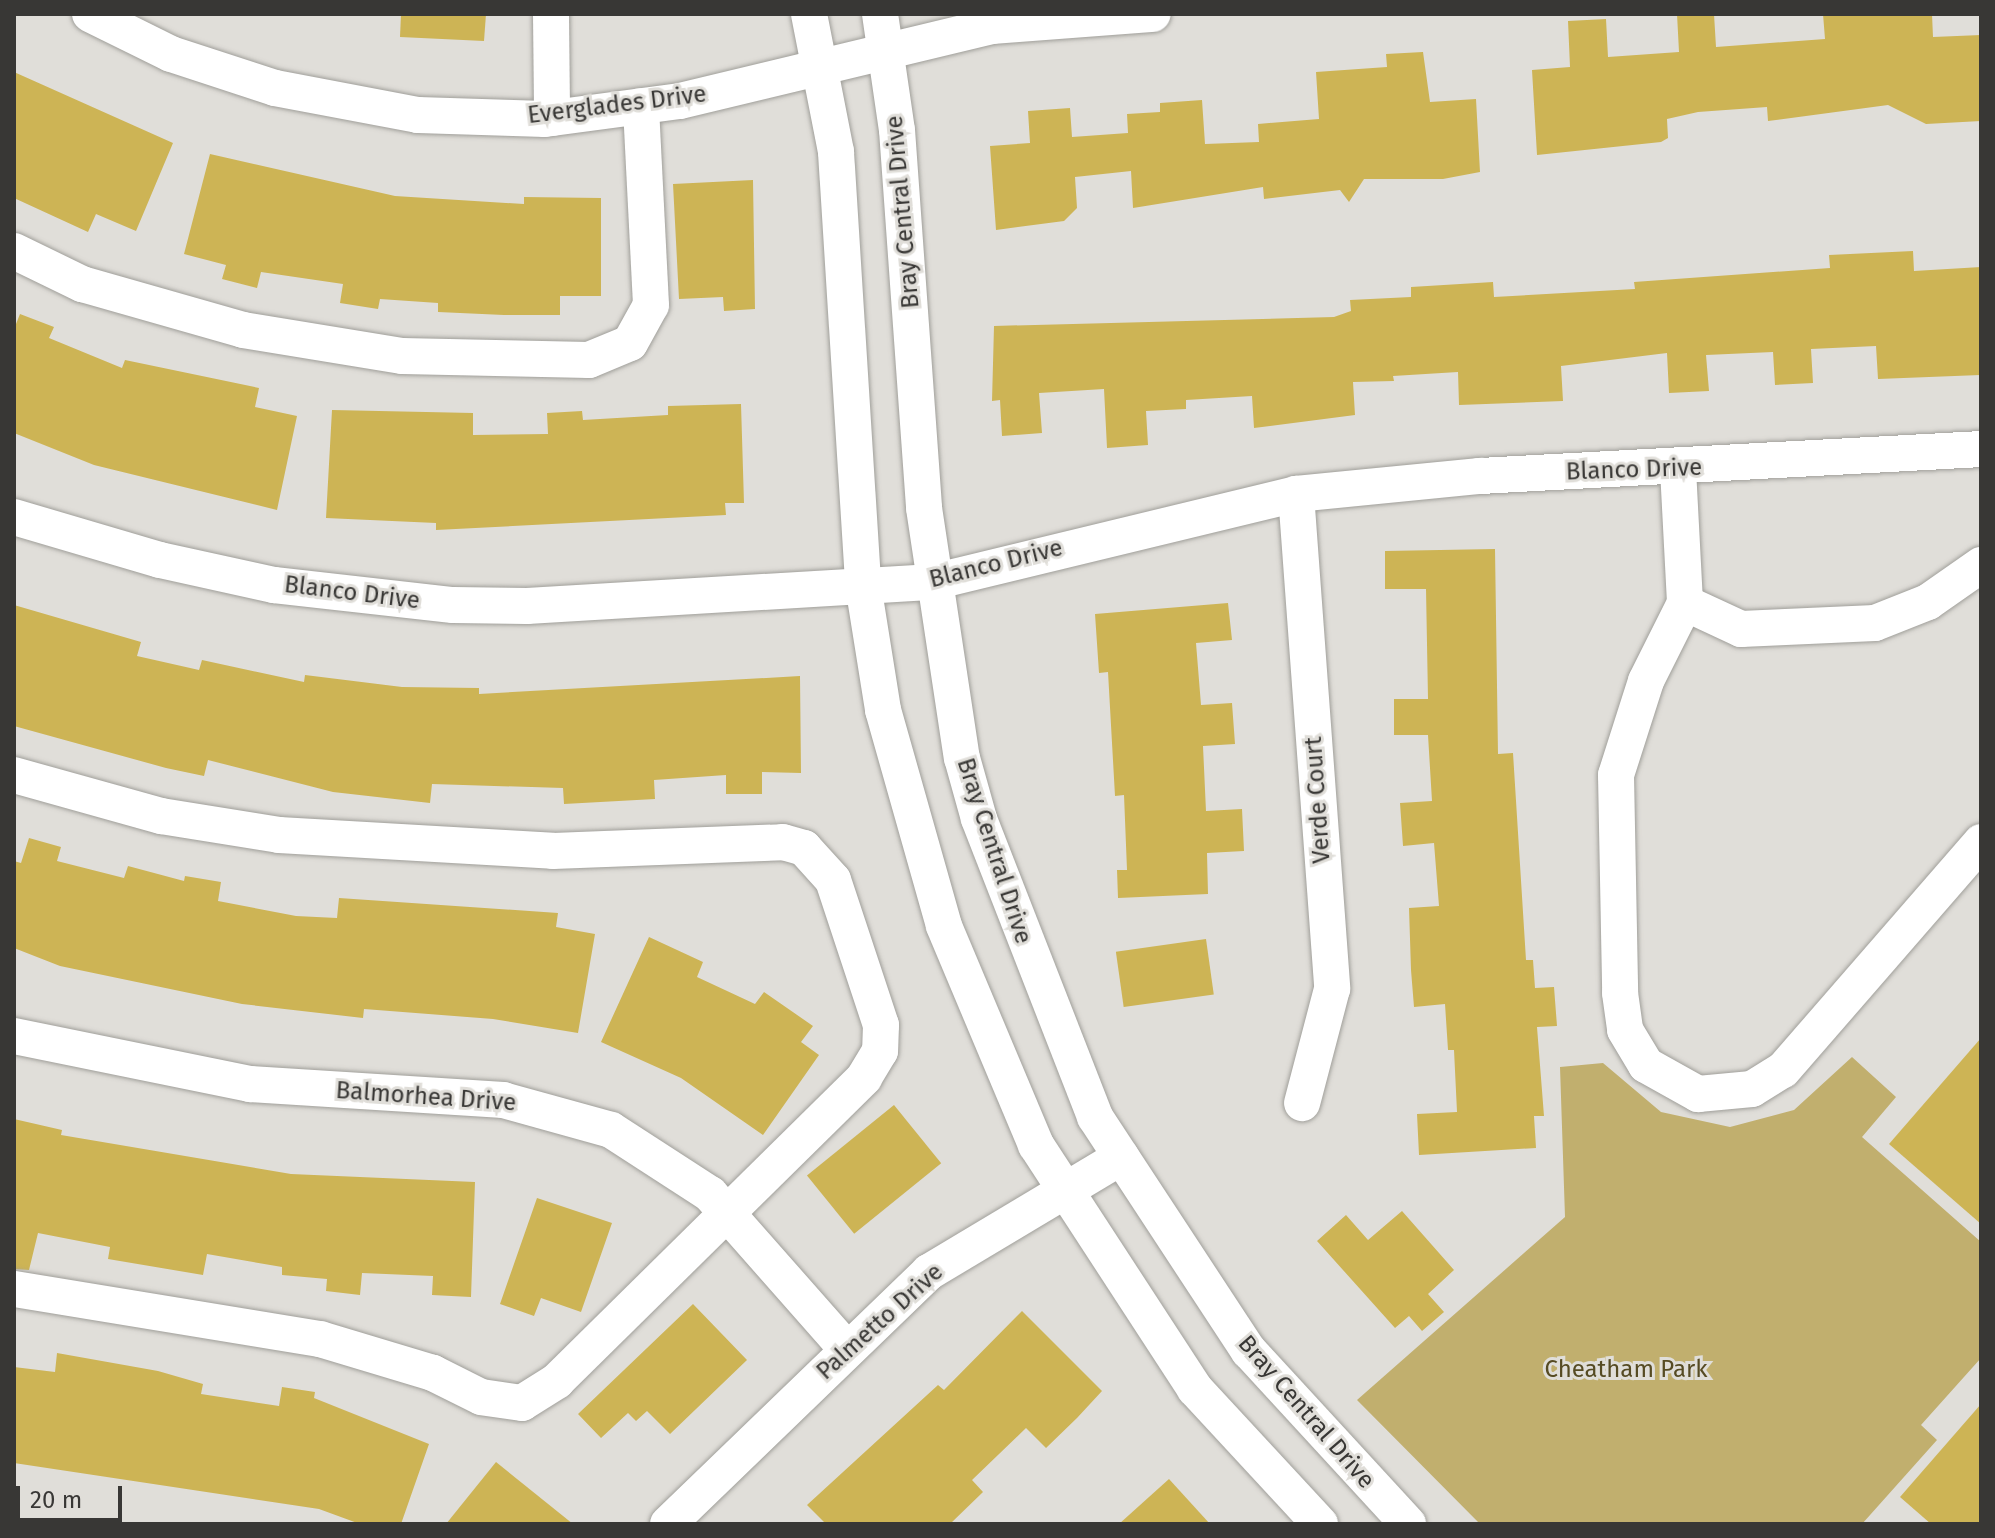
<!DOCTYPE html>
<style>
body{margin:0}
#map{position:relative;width:1995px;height:1538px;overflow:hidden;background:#e0ded9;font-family:"Fira Sans",sans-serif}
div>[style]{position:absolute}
.green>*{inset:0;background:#c1af6e}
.building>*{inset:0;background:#cdb455;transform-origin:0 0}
.roads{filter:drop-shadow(0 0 2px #a09f9a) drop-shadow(0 0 2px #a09f9a)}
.minor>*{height:36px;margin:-18px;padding:0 18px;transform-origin:18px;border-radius:18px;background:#fff}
span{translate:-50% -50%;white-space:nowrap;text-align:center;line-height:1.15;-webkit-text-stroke:6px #e0ded9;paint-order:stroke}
.street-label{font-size:24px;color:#383735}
.park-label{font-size:24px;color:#564b23}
.frame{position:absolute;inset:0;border:16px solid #383735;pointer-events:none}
.scale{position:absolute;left:16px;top:1486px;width:106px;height:36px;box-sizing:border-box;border:4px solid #383735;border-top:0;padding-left:10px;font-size:24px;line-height:28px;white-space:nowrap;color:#383735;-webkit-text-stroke:6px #e0ded9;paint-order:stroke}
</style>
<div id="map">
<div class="green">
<div style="clip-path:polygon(1852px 1057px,1896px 1097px,1862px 1137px,1981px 1242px,1981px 1358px,1921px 1425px,1937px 1440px,1862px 1524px,1480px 1524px,1357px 1400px,1565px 1217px,1560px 1067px,1603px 1063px,1661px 1112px,1730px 1127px,1794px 1110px)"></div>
</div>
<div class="building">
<div style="clip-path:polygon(401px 14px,486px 14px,484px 41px,400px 37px)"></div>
<div style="clip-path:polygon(1677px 14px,1714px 14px,1716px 47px,1825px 39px,1823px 14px,1932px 14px,1933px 37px,1981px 35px,1981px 121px,1926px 124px,1888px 105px,1768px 121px,1767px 107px,1698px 112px,1667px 119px,1668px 138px,1661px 142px,1537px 155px,1532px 70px,1570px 67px,1568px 21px,1606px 19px,1608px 57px,1679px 52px)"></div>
<div style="clip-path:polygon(1423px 52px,1430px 102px,1476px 99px,1480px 172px,1443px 179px,1364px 179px,1349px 202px,1340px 190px,1264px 199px,1263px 187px,1133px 208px,1131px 171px,1075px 177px,1077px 208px,1064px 221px,996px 230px,990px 146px,1030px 143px,1028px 111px,1070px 108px,1072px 137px,1128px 133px,1127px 114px,1160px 112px,1160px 103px,1202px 100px,1205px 144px,1259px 142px,1258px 124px,1319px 119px,1316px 72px,1387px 67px,1386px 54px)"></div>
<div style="clip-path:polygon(14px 72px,173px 143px,136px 231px,96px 214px,88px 232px,14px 198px)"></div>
<div style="clip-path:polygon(210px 154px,395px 196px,524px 204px,524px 197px,601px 198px,601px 296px,560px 296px,560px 315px,504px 315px,438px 312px,438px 303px,380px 299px,378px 309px,340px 303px,343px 284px,261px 272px,257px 288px,222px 279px,226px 265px,184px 254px)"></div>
<div style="clip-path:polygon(753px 180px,755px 309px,724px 311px,723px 297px,679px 299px,673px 184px)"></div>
<div style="clip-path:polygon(1913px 251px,1914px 271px,1981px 267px,1980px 375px,1878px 379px,1876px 346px,1811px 349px,1813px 383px,1775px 385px,1773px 352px,1706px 355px,1709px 391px,1669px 393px,1667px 353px,1561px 366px,1563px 401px,1459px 405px,1458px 372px,1393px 376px,1394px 381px,1353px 382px,1355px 415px,1254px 428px,1252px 396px,1186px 400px,1186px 409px,1146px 411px,1148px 445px,1107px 448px,1104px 389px,1039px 393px,1042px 433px,1002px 436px,1000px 400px,992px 401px,994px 326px,1334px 317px,1351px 311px,1350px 300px,1411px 297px,1411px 287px,1493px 282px,1494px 297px,1635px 289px,1634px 282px,1830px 268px,1829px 255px)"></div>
<div style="clip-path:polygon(20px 314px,54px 327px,49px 338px,122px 368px,125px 360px,259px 388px,255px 407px,297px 416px,277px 510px,94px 465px,14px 433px,14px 329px)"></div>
<div style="clip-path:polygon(741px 404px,744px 503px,725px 503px,726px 515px,436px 530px,436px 523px,326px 518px,332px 410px,473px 413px,473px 435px,548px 434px,547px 413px,582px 411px,583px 420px,668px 415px,668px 406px)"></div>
<div style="clip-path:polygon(1495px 549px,1498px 754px,1513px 753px,1526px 960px,1533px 960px,1535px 988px,1554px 987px,1557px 1026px,1537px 1027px,1544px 1116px,1534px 1116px,1536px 1148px,1419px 1155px,1417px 1114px,1457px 1112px,1454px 1050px,1448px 1050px,1445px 1004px,1414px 1007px,1411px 970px,1409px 908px,1439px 906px,1434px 843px,1403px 846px,1400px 803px,1432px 801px,1428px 735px,1394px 735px,1394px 699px,1428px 699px,1426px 589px,1385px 589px,1385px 551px)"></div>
<div style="clip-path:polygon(1228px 603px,1232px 640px,1196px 643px,1201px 705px,1232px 703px,1235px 744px,1203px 746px,1206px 811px,1242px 809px,1244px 851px,1207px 853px,1208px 894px,1118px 898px,1117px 870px,1127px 870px,1124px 795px,1115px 796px,1108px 672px,1099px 673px,1095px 614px)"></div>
<div style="clip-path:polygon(14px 605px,141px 642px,137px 656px,199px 670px,202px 660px,304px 682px,305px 675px,402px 687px,479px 688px,479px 694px,800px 676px,801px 773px,762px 772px,762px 794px,726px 794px,726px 775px,654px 780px,655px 799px,564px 804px,563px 788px,432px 784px,430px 803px,333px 792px,208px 760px,204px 776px,166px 768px,14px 726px)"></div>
<div style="clip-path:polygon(29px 838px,61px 847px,57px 861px,124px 878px,128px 866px,184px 881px,185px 876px,221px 882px,218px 901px,296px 916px,337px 918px,339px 898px,558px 913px,556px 927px,595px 934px,578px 1033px,493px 1019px,364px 1009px,363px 1018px,242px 1004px,60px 966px,14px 948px,14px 861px,21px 863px)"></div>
<div style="clip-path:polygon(649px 937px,703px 962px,697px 977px,755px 1004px,764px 992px,813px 1026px,801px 1042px,819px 1055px,763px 1135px,681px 1078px,601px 1042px)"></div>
<div style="left:1206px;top:939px;width:56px;height:91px;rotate:82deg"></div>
<div style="clip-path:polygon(1981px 1038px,1981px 1224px,1889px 1144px)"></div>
<div style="left:894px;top:1105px;width:75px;height:112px;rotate:51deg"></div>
<div style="clip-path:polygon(14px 1119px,62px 1130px,61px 1135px,291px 1174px,475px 1182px,471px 1297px,432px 1295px,433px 1276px,362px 1273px,360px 1295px,326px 1291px,327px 1279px,282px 1275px,282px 1267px,207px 1254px,203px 1275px,108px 1259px,110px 1247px,38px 1233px,29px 1270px,14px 1269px)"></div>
<div style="clip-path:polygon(537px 1198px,612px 1223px,581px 1312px,541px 1298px,534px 1316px,500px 1304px)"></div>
<div style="clip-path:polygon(1402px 1211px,1454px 1270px,1428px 1294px,1444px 1312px,1422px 1331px,1409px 1316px,1395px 1328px,1317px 1241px,1346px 1215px,1368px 1240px)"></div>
<div style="clip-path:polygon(693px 1304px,747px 1360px,670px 1434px,647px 1411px,636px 1421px,628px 1413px,601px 1438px,578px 1414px)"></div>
<div style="clip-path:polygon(1022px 1311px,1102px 1391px,1077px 1418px,1046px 1448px,1026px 1428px,972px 1480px,983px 1492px,950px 1524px,826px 1524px,807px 1505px,938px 1385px,944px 1390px)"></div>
<div style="clip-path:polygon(57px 1353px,158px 1371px,203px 1384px,201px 1394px,279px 1406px,282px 1387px,315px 1392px,314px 1398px,429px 1444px,401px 1524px,360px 1524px,319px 1509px,14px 1463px,14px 1367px,55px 1372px)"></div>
<div style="clip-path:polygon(1981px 1404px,1981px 1524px,1931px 1524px,1900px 1497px)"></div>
<div style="clip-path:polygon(496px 1462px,573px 1524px,446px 1524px)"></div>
<div style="clip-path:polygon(1169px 1479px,1210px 1524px,1119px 1524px)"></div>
</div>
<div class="roads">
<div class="minor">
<div style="left:90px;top:14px;width:90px;rotate:26.3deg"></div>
<div style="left:171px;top:54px;width:109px;rotate:18.1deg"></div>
<div style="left:275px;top:88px;width:146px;rotate:10.7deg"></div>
<div style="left:418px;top:115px;width:127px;rotate:1.8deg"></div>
<div style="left:545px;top:119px;width:136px;rotate:-7.6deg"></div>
<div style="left:680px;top:101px;width:322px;rotate:-13.5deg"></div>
<div style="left:993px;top:26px;width:160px;rotate:-4.3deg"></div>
<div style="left:551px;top:14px;width:104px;rotate:89.4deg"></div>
<div style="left:809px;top:14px;width:141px;rotate:78.9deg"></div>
<div style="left:836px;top:152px;width:440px;rotate:86.4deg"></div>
<div style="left:864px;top:591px;width:121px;rotate:80.9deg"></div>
<div style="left:883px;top:710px;width:224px;rotate:74.2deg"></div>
<div style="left:944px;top:926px;width:238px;rotate:67.2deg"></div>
<div style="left:1036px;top:1145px;width:291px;rotate:56.9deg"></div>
<div style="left:1195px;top:1389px;width:184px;rotate:47.2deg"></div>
<div style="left:880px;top:14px;width:117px;rotate:81.7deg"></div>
<div style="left:897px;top:130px;width:379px;rotate:85.9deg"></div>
<div style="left:924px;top:508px;width:253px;rotate:81.4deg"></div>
<div style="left:962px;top:758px;width:63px;rotate:74.4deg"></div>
<div style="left:979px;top:819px;width:320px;rotate:68.7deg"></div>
<div style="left:1095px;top:1117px;width:280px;rotate:56.7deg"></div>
<div style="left:1249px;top:1351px;width:235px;rotate:47.4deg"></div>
<div style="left:14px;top:251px;width:76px;rotate:25.9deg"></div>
<div style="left:82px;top:284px;width:167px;rotate:15.9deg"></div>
<div style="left:243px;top:330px;width:161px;rotate:9.3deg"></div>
<div style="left:402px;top:356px;width:187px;rotate:1.2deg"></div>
<div style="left:589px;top:360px;width:44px;rotate:-22.5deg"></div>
<div style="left:630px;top:343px;width:43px;rotate:-61.1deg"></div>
<div style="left:651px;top:305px;width:199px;rotate:-92.9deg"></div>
<div style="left:1678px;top:469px;width:134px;rotate:87deg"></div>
<div style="left:1685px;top:603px;width:87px;rotate:116.6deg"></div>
<div style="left:1646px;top:681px;width:99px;rotate:107.7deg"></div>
<div style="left:1616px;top:775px;width:218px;rotate:88.9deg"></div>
<div style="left:1620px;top:993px;width:37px;rotate:82deg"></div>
<div style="left:1625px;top:1030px;width:41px;rotate:59deg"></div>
<div style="left:1646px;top:1065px;width:60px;rotate:29.1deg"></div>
<div style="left:1698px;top:1094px;width:54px;rotate:-5.3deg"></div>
<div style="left:1752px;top:1089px;width:36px;rotate:-32deg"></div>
<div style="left:1783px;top:1070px;width:302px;rotate:-49deg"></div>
<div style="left:1296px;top:494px;width:496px;rotate:85.8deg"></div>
<div style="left:1332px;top:989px;width:118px;rotate:104.7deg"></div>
<div style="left:14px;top:517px;width:152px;rotate:16.4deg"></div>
<div style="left:160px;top:560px;width:117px;rotate:12.4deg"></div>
<div style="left:274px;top:585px;width:180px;rotate:6.4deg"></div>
<div style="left:453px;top:605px;width:74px;rotate:0.8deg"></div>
<div style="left:527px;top:606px;width:407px;rotate:-3.4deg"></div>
<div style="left:933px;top:582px;width:374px;rotate:-13.6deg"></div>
<div style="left:1296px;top:494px;width:185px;rotate:-5.6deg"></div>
<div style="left:1480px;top:476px;width:502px;rotate:-3.08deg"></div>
<div style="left:1685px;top:603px;width:62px;rotate:24.9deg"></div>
<div style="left:1741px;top:629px;width:134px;rotate:-2.6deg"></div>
<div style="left:1875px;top:623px;width:57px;rotate:-21.6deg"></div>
<div style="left:1928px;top:602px;width:65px;rotate:-34.9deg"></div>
<div style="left:14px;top:775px;width:153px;rotate:15.6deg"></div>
<div style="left:161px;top:816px;width:120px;rotate:9.1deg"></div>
<div style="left:279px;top:835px;width:274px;rotate:3.3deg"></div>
<div style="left:553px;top:851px;width:230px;rotate:-2.2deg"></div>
<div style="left:783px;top:842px;width:22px;rotate:16deg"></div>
<div style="left:804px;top:848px;width:43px;rotate:47.8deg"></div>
<div style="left:833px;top:880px;width:153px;rotate:71.7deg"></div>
<div style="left:881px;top:1025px;width:26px;rotate:92deg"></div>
<div style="left:880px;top:1051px;width:31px;rotate:121deg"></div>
<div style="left:864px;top:1078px;width:431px;rotate:135.4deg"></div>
<div style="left:557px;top:1381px;width:41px;rotate:147.8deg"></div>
<div style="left:522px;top:1403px;width:41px;rotate:-171.7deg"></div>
<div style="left:481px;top:1397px;width:54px;rotate:-153.4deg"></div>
<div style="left:433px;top:1373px;width:118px;rotate:-163.3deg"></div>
<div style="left:320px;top:1339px;width:310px;rotate:-170.7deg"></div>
<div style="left:14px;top:1036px;width:241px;rotate:11.5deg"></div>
<div style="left:250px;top:1084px;width:254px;rotate:3.6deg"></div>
<div style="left:503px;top:1100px;width:112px;rotate:15.5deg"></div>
<div style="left:611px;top:1130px;width:118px;rotate:32.9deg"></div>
<div style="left:710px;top:1194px;width:205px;rotate:48.6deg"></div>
<div style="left:668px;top:1524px;width:363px;rotate:-44deg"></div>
<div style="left:929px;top:1272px;width:224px;rotate:-30.9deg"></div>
</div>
</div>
<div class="street-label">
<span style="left:617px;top:105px;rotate:-7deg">Everglades Drive</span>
<span style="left:903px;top:212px;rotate:-95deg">Bray Central Drive</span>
<span style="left:1634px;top:470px;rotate:-2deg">Blanco Drive</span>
<span style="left:996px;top:564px;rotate:-14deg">Blanco Drive</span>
<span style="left:352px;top:593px;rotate:7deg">Blanco Drive</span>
<span style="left:1318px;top:800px;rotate:-94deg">Verde Court</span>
<span style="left:994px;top:851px;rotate:72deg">Bray Central Drive</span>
<span style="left:426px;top:1097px;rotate:4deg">Balmorhea Drive</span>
<span style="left:880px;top:1322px;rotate:-42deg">Palmetto Drive</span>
<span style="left:1306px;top:1412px;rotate:49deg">Bray Central Drive</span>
</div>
<div class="park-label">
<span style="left:1626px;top:1370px">Cheatham Park</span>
</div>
<div class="frame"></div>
<div class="scale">20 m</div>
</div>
